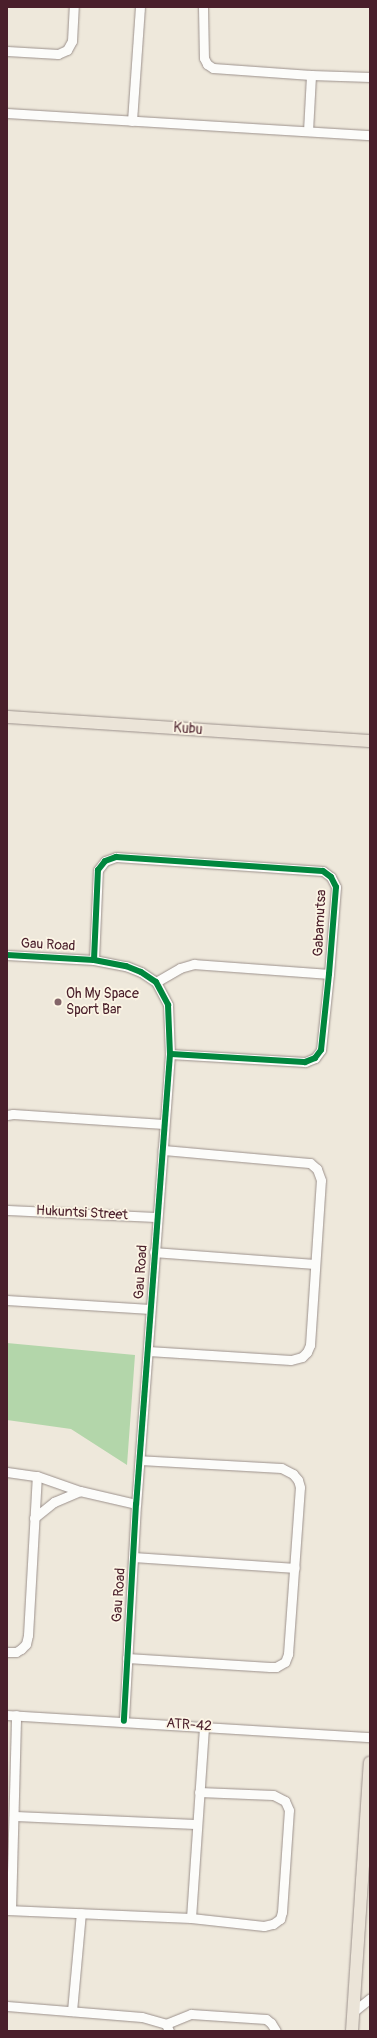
<!DOCTYPE html>
<style>
body{margin:0}
#map{position:relative;width:377px;height:2038px;overflow:hidden;background:#eee8db;font-family:Pangolin,sans-serif}
div>[style]{position:absolute}
.green>*{inset:0;background:#b3d6aa}
.roads{filter:drop-shadow(0 0 1px #9c918c) drop-shadow(0 0 1px #9c918c)}
.minor>*{height:9px;margin:-4.5px;padding:0 4.5px;transform-origin:4.5px;border-radius:4.5px;background:#fcfcfa}
.major>*{height:12px;margin:-6px;padding:0 6px;transform-origin:6px;border-radius:6px;background:#ebe4d8}
.cycleway>*{height:6px;margin:-3px;padding:0 3px;transform-origin:3px;border-radius:3px;background:#00873e}
.dots>*{width:11px;height:11px;translate:-50% -50%;box-sizing:border-box;border:2px solid #fcf5e5;border-radius:50%}
span{translate:-50% -50%;white-space:nowrap;text-align:center;line-height:1.15;-webkit-text-stroke:3.5px #fcf5e5;paint-order:stroke}
.street-label{font-size:14px;color:#4a1f2b}
.poi-label{font-size:14px;color:#4a1f2b}
.left{translate:0 -50%;text-align:left}
.frame{position:absolute;inset:0;border:8px solid #4a1f2b;pointer-events:none}
</style>
<div id="map">
<div class="green">
<div style="clip-path:polygon(7px 1343px,135px 1355px,127px 1465px,71px 1429px,7px 1420px)"></div>
</div>
<div class="roads">
<div class="minor">
<div style="left:203px;top:7px;width:51px;rotate:88.9deg"></div>
<div style="left:204px;top:58px;width:7px;rotate:63deg"></div>
<div style="left:207px;top:64px;width:7px;rotate:34deg"></div>
<div style="left:213px;top:68px;width:98px;rotate:4.1deg"></div>
<div style="left:311px;top:75px;width:59px;rotate:1.9deg"></div>
<div style="left:7px;top:51px;width:51px;rotate:3.4deg"></div>
<div style="left:58px;top:54px;width:10px;rotate:-24deg"></div>
<div style="left:67px;top:50px;width:10px;rotate:-61deg"></div>
<div style="left:72px;top:41px;width:34px;rotate:-87deg"></div>
<div style="left:7px;top:113px;width:364px;rotate:3.5deg"></div>
<div style="left:132px;top:121px;width:114px;rotate:-86deg"></div>
<div style="left:308px;top:131px;width:56px;rotate:-86.9deg"></div>
<div style="left:7px;top:955px;width:87px;rotate:3.3deg"></div>
<div style="left:94px;top:960px;width:33px;rotate:11deg"></div>
<div style="left:126px;top:966px;width:16px;rotate:22deg"></div>
<div style="left:141px;top:972px;width:18px;rotate:34deg"></div>
<div style="left:156px;top:982px;width:26px;rotate:62deg"></div>
<div style="left:168px;top:1005px;width:49px;rotate:87.7deg"></div>
<div style="left:170px;top:1054px;width:451px;rotate:94.3deg"></div>
<div style="left:136px;top:1504px;width:217px;rotate:93.2deg"></div>
<div style="left:94px;top:960px;width:90px;rotate:-87.5deg"></div>
<div style="left:98px;top:870px;width:11px;rotate:-52deg"></div>
<div style="left:105px;top:861px;width:12px;rotate:-20deg"></div>
<div style="left:116px;top:857px;width:207px;rotate:3.9deg"></div>
<div style="left:323px;top:871px;width:10px;rotate:37deg"></div>
<div style="left:331px;top:877px;width:11px;rotate:63deg"></div>
<div style="left:336px;top:887px;width:87px;rotate:94.6deg"></div>
<div style="left:329px;top:974px;width:76px;rotate:96deg"></div>
<div style="left:321px;top:1050px;width:10px;rotate:127deg"></div>
<div style="left:315px;top:1058px;width:11px;rotate:158deg"></div>
<div style="left:305px;top:1062px;width:135px;rotate:-176.6deg"></div>
<div style="left:156px;top:982px;width:28px;rotate:-30deg"></div>
<div style="left:180px;top:968px;width:15px;rotate:-16deg"></div>
<div style="left:194px;top:964px;width:135px;rotate:4.2deg"></div>
<div style="left:7px;top:1115px;width:6px;rotate:-9deg"></div>
<div style="left:13px;top:1114px;width:151px;rotate:3.8deg"></div>
<div style="left:7px;top:1210px;width:149px;rotate:2.7deg"></div>
<div style="left:154px;top:1252px;width:160px;rotate:4.3deg"></div>
<div style="left:7px;top:1300px;width:143px;rotate:3.6deg"></div>
<div style="left:148px;top:1351px;width:143px;rotate:3.6deg"></div>
<div style="left:291px;top:1360px;width:11px;rotate:-15deg"></div>
<div style="left:302px;top:1357px;width:7px;rotate:-45deg"></div>
<div style="left:307px;top:1352px;width:8px;rotate:-67deg"></div>
<div style="left:310px;top:1345px;width:165px;rotate:-86.2deg"></div>
<div style="left:321px;top:1180px;width:12px;rotate:-110deg"></div>
<div style="left:317px;top:1169px;width:9px;rotate:-139deg"></div>
<div style="left:310px;top:1163px;width:148px;rotate:-174.9deg"></div>
<div style="left:7px;top:1472px;width:30px;rotate:8deg"></div>
<div style="left:37px;top:1476px;width:46px;rotate:19.2deg"></div>
<div style="left:80px;top:1491px;width:57px;rotate:13.1deg"></div>
<div style="left:34px;top:1518px;width:26px;rotate:-39deg"></div>
<div style="left:54px;top:1502px;width:28px;rotate:-23deg"></div>
<div style="left:134px;top:1557px;width:161px;rotate:3.9deg"></div>
<div style="left:7px;top:1652px;width:9px"></div>
<div style="left:16px;top:1652px;width:6px;rotate:-31deg"></div>
<div style="left:21px;top:1649px;width:7px;rotate:-45deg"></div>
<div style="left:26px;top:1644px;width:9px;rotate:-77deg"></div>
<div style="left:28px;top:1635px;width:159px;rotate:-86.8deg"></div>
<div style="left:127px;top:1658px;width:143px;rotate:3.6deg"></div>
<div style="left:270px;top:1667px;width:6px"></div>
<div style="left:276px;top:1667px;width:10px;rotate:-29deg"></div>
<div style="left:285px;top:1662px;width:9px;rotate:-69deg"></div>
<div style="left:288px;top:1654px;width:167px;rotate:-85.9deg"></div>
<div style="left:300px;top:1487px;width:7px;rotate:-106deg"></div>
<div style="left:298px;top:1480px;width:8px;rotate:-130deg"></div>
<div style="left:293px;top:1474px;width:13px;rotate:-153deg"></div>
<div style="left:281px;top:1468px;width:141px;rotate:-176.8deg"></div>
<div style="left:7px;top:1715px;width:364px;rotate:3.5deg"></div>
<div style="left:14px;top:1816px;width:182px;rotate:2.5deg"></div>
<div style="left:7px;top:1910px;width:184px;rotate:2.5deg"></div>
<div style="left:191px;top:1918px;width:73px;rotate:6.3deg"></div>
<div style="left:264px;top:1926px;width:9px;rotate:-13deg"></div>
<div style="left:273px;top:1924px;width:9px;rotate:-36deg"></div>
<div style="left:280px;top:1919px;width:7px;rotate:-74deg"></div>
<div style="left:282px;top:1912px;width:102px;rotate:-86.1deg"></div>
<div style="left:289px;top:1810px;width:10px;rotate:-114deg"></div>
<div style="left:285px;top:1801px;width:13px;rotate:-153deg"></div>
<div style="left:273px;top:1795px;width:74px;rotate:-177.7deg"></div>
<div style="left:11px;top:1910px;width:195px;rotate:-88.5deg"></div>
<div style="left:191px;top:1918px;width:192px;rotate:-86.1deg"></div>
<div style="left:7px;top:2006px;width:135px;rotate:4.7deg"></div>
<div style="left:142px;top:2017px;width:25px;rotate:16deg"></div>
<div style="left:166px;top:2024px;width:8px;rotate:67deg"></div>
<div style="left:72px;top:2011px;width:98px;rotate:-84.8deg"></div>
<div style="left:353px;top:2012px;width:22px;rotate:-39deg"></div>
<div style="left:166px;top:2024px;width:27px;rotate:-22deg"></div>
<div style="left:191px;top:2014px;width:75px;rotate:3.8deg"></div>
<div style="left:266px;top:2019px;width:6px;rotate:39deg"></div>
<div style="left:271px;top:2023px;width:9px;rotate:58deg"></div>
</div>
<div class="major">
<div style="left:7px;top:717px;width:364px;rotate:3.8deg"></div>
<div style="left:352px;top:2031px;width:269px;rotate:-86.2deg"></div>
</div>
</div>
<div class="cycleway">
<div style="left:7px;top:955px;width:87px;rotate:3.3deg"></div>
<div style="left:94px;top:960px;width:33px;rotate:11deg"></div>
<div style="left:126px;top:966px;width:16px;rotate:22deg"></div>
<div style="left:141px;top:972px;width:18px;rotate:34deg"></div>
<div style="left:156px;top:982px;width:26px;rotate:62deg"></div>
<div style="left:168px;top:1005px;width:49px;rotate:87.7deg"></div>
<div style="left:170px;top:1054px;width:451px;rotate:94.3deg"></div>
<div style="left:136px;top:1504px;width:217px;rotate:93.2deg"></div>
<div style="left:94px;top:960px;width:90px;rotate:-87.5deg"></div>
<div style="left:98px;top:870px;width:11px;rotate:-52deg"></div>
<div style="left:105px;top:861px;width:12px;rotate:-20deg"></div>
<div style="left:116px;top:857px;width:207px;rotate:3.9deg"></div>
<div style="left:323px;top:871px;width:10px;rotate:37deg"></div>
<div style="left:331px;top:877px;width:11px;rotate:63deg"></div>
<div style="left:336px;top:887px;width:87px;rotate:94.6deg"></div>
<div style="left:329px;top:974px;width:76px;rotate:96deg"></div>
<div style="left:321px;top:1050px;width:10px;rotate:127deg"></div>
<div style="left:315px;top:1058px;width:11px;rotate:158deg"></div>
<div style="left:305px;top:1062px;width:135px;rotate:-176.6deg"></div>
</div>
<div class="dots">
<div style="left:58px;top:1002px;background:#836569"></div>
</div>
<div class="street-label">
<span style="left:188px;top:729px;rotate:4deg">Kubu</span>
<span style="left:320px;top:923px;rotate:-87deg">Gabamutsa</span>
<span style="left:48px;top:945px;rotate:3deg">Gau Road</span>
<span style="left:82px;top:1213px;rotate:3deg">Hukuntsi Street</span>
<span style="left:141px;top:1272px;rotate:-86deg">Gau Road</span>
<span style="left:119px;top:1595px;rotate:-86deg">Gau Road</span>
<span style="left:189px;top:1725px;rotate:4deg">ATR-42</span>
</div>
<div class="poi-label">
<span class="left" style="left:66px;top:1002px">Oh My Space<br>Sport Bar</span>
</div>
<div class="frame"></div>
</div>
